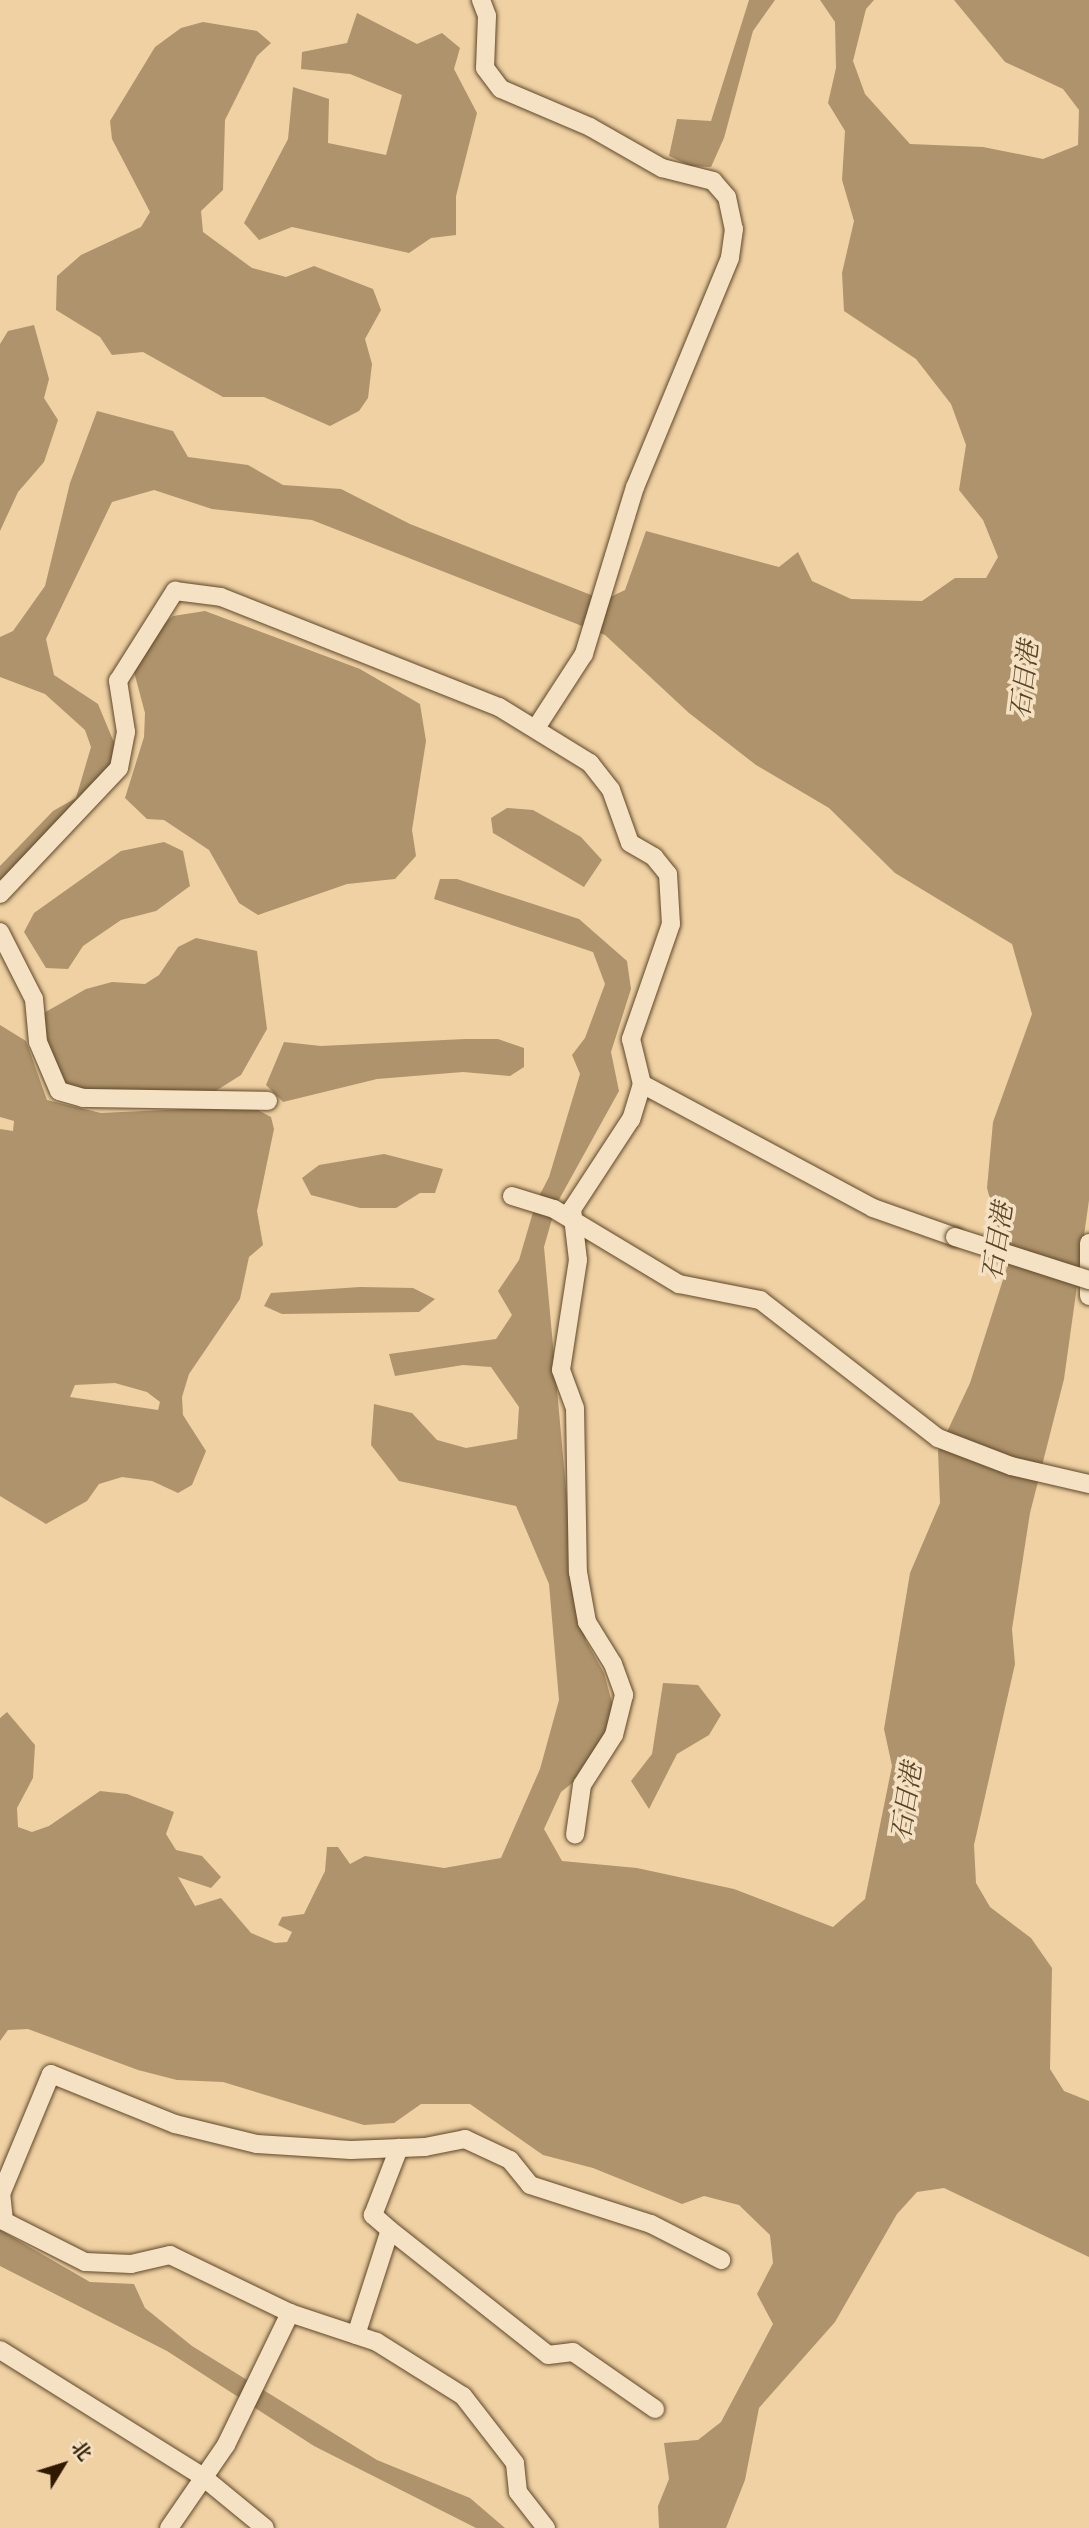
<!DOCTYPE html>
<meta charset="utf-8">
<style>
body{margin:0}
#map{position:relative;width:1089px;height:2528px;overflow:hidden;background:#efd1a3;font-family:"Sorts Mill Goudy","Noto Serif SC",serif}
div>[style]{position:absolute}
.water>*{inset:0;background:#ae936c}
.roads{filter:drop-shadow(0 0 2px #5f4829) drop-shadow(0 0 2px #5f4829)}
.minor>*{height:18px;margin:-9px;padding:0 9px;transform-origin:9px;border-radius:9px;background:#f5e1c3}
.bridges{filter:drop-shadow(0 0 2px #5f4829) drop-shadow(0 0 2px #5f4829)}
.minor-bridge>*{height:18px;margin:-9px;padding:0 9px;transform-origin:9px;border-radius:9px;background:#f5e1c3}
span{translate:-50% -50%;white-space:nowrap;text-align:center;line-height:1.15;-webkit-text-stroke:7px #f5e1c3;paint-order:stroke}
.water-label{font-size:26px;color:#5b4426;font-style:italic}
.north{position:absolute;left:28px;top:2430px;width:70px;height:70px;-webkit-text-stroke:5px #f5e1c3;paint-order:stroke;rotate:52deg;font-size:19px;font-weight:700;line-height:28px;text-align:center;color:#2f1a00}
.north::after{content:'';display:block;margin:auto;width:24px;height:32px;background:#2f1a00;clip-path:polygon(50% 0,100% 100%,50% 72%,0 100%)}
</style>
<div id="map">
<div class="water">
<div style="clip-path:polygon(749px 0,775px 0,753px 31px,724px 138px,711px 167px,690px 166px,669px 156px,677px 119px,711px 121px)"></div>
<div style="clip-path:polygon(820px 0,874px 0,866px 9px,853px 61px,865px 94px,910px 144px,983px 147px,1043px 159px,1078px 145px,1079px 110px,1063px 89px,1005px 62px,954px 0,1089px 0,1089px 1200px,1064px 1379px,1030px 1513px,1012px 1629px,1015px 1664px,974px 1845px,976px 1883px,990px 1907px,1031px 1938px,1052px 1968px,1050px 2069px,1064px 2091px,1089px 2101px,1089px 2257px,944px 2188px,917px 2192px,897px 2214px,835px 2322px,759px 2408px,745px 2480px,726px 2528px,659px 2528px,658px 2506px,669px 2479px,664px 2443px,698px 2440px,721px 2422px,773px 2324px,757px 2294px,773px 2263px,770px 2235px,739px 2205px,704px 2196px,682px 2204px,593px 2168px,543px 2155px,470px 2104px,421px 2104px,394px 2123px,364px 2125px,223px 2082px,177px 2080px,138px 2070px,28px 2029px,8px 2030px,0 2041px,0 1718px,7px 1712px,35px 1745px,33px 1778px,17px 1808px,18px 1827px,32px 1832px,49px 1826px,100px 1791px,127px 1794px,174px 1812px,166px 1834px,176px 1850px,202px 1856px,221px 1877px,211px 1888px,178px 1877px,195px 1906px,221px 1898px,251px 1933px,275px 1943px,287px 1942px,292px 1932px,278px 1925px,282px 1917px,304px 1914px,325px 1871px,327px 1847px,338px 1847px,350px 1864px,365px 1856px,444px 1868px,501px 1858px,540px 1769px,559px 1700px,549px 1584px,516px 1506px,399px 1481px,371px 1445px,374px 1404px,412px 1413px,437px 1440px,466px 1448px,517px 1439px,519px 1407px,491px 1367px,463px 1365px,395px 1376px,389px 1354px,496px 1339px,512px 1315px,498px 1291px,519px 1260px,536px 1202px,549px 1177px,580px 1074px,572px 1055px,585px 1038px,605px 984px,593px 952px,434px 899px,440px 879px,457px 879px,579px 919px,627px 961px,631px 989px,611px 1052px,619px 1091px,556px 1205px,544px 1247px,576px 1598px,586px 1641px,604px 1673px,617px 1721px,595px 1765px,561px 1792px,544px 1829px,562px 1861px,637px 1868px,734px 1889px,833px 1927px,865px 1899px,892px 1766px,884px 1729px,910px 1573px,940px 1503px,938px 1451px,970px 1383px,1008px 1264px,987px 1188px,993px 1122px,1032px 1014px,1012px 944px,895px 873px,829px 808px,756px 765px,689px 713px,605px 635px,312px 520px,212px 509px,154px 490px,112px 502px,46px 639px,54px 675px,98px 704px,118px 752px,88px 801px,0 891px,0 866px,53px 811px,76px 798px,91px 747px,85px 730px,45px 694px,0 677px,0 637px,13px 631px,45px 586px,70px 483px,97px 411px,173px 431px,188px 457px,248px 465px,283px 485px,341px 489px,410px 524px,604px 600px,625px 590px,646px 531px,779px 567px,798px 552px,812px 581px,851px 599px,922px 601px,955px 578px,986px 578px,998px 557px,983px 520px,959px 490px,966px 445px,951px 404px,916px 359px,844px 311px,842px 273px,854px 221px,842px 180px,845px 131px,828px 103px,836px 68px,835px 22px)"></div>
<div style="clip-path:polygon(357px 13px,417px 44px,442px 33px,460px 48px,454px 69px,477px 113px,456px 196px,456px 235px,431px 238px,409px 253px,292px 227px,259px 240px,244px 223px,288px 139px,293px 87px,329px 99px,328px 143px,386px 155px,402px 95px,350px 74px,301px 69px,302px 52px,347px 43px)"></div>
<div style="clip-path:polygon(203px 22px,257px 31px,271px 43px,257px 56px,225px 120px,223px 190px,201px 211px,203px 232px,252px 268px,286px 277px,314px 266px,373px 289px,381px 310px,365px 339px,372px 364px,368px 398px,359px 411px,330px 426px,264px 397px,223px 397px,143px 352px,112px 355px,100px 337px,56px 310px,57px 276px,81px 255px,141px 227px,150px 212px,112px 139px,110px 121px,155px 47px,181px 28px)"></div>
<div style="clip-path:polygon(34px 325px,49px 379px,44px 398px,58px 420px,44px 462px,18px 492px,0 531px,0 344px,8px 331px)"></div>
<div style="clip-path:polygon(205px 611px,360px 669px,420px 704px,426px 741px,412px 830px,416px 856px,395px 879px,347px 884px,258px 915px,239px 903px,209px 850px,164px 820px,147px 819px,125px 798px,144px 737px,145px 713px,133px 668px,143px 643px,173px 616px)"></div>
<div style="clip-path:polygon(507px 808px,533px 810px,581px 837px,602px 860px,584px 887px,493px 833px,491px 818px)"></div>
<div style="clip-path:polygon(164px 842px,183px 851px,190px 886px,156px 911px,121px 920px,83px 946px,68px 969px,46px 968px,24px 932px,34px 913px,121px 851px)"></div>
<div style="clip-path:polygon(196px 938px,257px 951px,267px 1029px,241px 1075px,214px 1092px,57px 1092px,42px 1041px,42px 1014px,86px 989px,112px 982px,145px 984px,159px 975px,178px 947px)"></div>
<div style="clip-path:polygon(evenodd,0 1025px,26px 1041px,47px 1100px,101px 1113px,250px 1106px,271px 1117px,274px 1129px,257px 1211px,263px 1245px,249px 1257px,240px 1299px,189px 1374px,182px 1397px,183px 1415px,206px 1451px,192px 1485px,178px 1493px,152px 1481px,122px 1477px,99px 1484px,87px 1501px,46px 1524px,0 1496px,0 1129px,13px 1131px,14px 1121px,0 1117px,0 1025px,115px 1383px,147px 1392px,160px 1402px,158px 1410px,70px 1397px,75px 1385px,115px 1383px)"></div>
<div style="clip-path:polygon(465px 1039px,498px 1039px,524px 1048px,524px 1067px,510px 1076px,463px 1072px,377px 1079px,283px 1102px,266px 1085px,284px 1042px,321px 1046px)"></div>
<div style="clip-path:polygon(384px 1154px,443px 1169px,435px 1193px,420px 1193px,396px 1208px,360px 1208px,311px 1195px,302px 1178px,319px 1165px)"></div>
<div style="clip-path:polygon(360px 1287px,413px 1288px,435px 1299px,419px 1312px,282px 1314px,264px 1306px,271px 1293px)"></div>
<div style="clip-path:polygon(663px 1683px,698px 1685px,721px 1715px,709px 1735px,677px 1754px,649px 1809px,631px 1781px,652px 1754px)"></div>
<div style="clip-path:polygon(0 2230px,90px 2282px,134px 2284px,145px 2308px,192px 2346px,377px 2460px,470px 2498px,505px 2528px,476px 2528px,314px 2446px,167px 2351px,0 2266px)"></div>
</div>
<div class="roads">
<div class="minor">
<div style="left:481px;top:0;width:17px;rotate:69deg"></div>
<div style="left:487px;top:16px;width:52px;rotate:92.2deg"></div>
<div style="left:485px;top:68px;width:26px;rotate:53deg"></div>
<div style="left:501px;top:89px;width:97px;rotate:23.1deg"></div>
<div style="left:590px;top:127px;width:83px;rotate:29.7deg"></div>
<div style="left:662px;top:168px;width:53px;rotate:14.3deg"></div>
<div style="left:713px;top:181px;width:21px;rotate:49deg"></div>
<div style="left:727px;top:197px;width:33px;rotate:78deg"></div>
<div style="left:734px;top:229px;width:29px;rotate:98deg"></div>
<div style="left:730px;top:258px;width:248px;rotate:112.5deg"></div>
<div style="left:635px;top:487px;width:175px;rotate:107deg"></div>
<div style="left:584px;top:654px;width:88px;rotate:123deg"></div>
<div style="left:0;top:894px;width:173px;rotate:-46.6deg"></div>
<div style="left:119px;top:768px;width:37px;rotate:-79deg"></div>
<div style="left:126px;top:732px;width:52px;rotate:-98.9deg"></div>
<div style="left:118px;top:681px;width:107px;rotate:-57.7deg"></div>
<div style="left:175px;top:591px;width:46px;rotate:7.4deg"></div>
<div style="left:221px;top:597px;width:299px;rotate:21.6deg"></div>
<div style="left:499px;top:707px;width:107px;rotate:31.6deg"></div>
<div style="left:590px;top:763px;width:34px;rotate:52deg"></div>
<div style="left:611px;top:790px;width:56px;rotate:70.3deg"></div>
<div style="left:630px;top:843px;width:28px;rotate:30deg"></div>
<div style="left:654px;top:857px;width:22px;rotate:51deg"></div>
<div style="left:668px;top:874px;width:50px;rotate:86.6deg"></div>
<div style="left:671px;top:924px;width:122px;rotate:109.2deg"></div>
<div style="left:631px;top:1039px;width:46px;rotate:76.3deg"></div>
<div style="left:642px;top:1084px;width:37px;rotate:107deg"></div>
<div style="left:631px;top:1119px;width:108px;rotate:123.2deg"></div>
<div style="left:572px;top:1209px;width:51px;rotate:83.3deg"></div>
<div style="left:578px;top:1260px;width:111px;rotate:98.8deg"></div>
<div style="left:561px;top:1370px;width:40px;rotate:69.8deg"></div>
<div style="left:575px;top:1408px;width:164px;rotate:89deg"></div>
<div style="left:578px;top:1572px;width:51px;rotate:79.8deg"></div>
<div style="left:587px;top:1622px;width:49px;rotate:58.2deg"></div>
<div style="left:613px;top:1664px;width:33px;rotate:70deg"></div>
<div style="left:624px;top:1695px;width:41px;rotate:104deg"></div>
<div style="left:614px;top:1735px;width:59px;rotate:122.6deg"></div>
<div style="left:582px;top:1785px;width:50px;rotate:98deg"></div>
<div style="left:0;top:932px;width:75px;rotate:63.1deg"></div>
<div style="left:34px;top:999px;width:43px;rotate:84.7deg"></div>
<div style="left:38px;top:1042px;width:53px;rotate:66.8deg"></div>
<div style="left:59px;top:1091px;width:25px;rotate:16deg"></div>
<div style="left:83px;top:1098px;width:185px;rotate:0.9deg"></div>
<div style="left:642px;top:1084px;width:262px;rotate:28.2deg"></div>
<div style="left:873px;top:1208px;width:87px;rotate:19.5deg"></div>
<div style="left:512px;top:1196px;width:44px;rotate:17.2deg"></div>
<div style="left:554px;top:1209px;width:146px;rotate:31deg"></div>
<div style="left:679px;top:1284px;width:83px;rotate:11.2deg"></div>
<div style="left:760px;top:1300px;width:225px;rotate:37.8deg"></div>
<div style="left:938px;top:1438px;width:78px;rotate:21deg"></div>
<div style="left:1011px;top:1466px;width:80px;rotate:13deg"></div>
<div style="left:1089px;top:1243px;width:53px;rotate:90deg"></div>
<div style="left:390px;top:2230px;width:201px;rotate:38.3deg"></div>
<div style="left:548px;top:2355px;width:25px;rotate:-7deg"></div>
<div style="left:573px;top:2352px;width:100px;rotate:34.8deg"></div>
<div style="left:356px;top:2335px;width:110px;rotate:-72.1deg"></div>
<div style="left:390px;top:2230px;width:23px;rotate:-139deg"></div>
<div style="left:373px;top:2215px;width:72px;rotate:-68.8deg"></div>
<div style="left:0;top:2350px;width:239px;rotate:32deg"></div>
<div style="left:203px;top:2477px;width:80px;rotate:39.4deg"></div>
<div style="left:169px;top:2528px;width:101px;rotate:-55.5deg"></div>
<div style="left:226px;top:2445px;width:147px;rotate:-64.1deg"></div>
<div style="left:546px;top:2528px;width:46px;rotate:-127.9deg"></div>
<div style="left:518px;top:2492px;width:29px;rotate:-96deg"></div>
<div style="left:515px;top:2463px;width:85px;rotate:-127.8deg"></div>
<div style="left:463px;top:2396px;width:102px;rotate:-147.9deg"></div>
<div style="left:377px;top:2342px;width:92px;rotate:-161.6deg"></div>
<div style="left:290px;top:2313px;width:133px;rotate:-154.2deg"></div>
<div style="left:170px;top:2255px;width:40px;rotate:167deg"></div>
<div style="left:131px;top:2264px;width:46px;rotate:-177.5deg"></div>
<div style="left:85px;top:2262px;width:91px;rotate:-153.2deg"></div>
<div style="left:4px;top:2221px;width:27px;rotate:-96deg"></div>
<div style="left:1px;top:2194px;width:130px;rotate:-67.4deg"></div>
<div style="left:51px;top:2074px;width:134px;rotate:22deg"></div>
<div style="left:175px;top:2124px;width:84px;rotate:13.7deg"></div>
<div style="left:257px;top:2144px;width:94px;rotate:3.7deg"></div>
<div style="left:351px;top:2150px;width:74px;rotate:-2.3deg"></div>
<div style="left:425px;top:2147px;width:41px;rotate:-11.3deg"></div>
<div style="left:465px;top:2139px;width:50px;rotate:25deg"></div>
<div style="left:510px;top:2160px;width:32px;rotate:51deg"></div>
<div style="left:530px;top:2185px;width:127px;rotate:17.9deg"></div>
<div style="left:651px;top:2224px;width:79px;rotate:27.2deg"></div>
</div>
</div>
<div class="bridges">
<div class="minor-bridge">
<div style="left:955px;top:1237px;width:141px;rotate:17.8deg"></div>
</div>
</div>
<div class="water-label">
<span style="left:1027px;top:680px;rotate:-83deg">石目港</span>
<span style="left:1000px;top:1242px;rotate:-81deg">石目港</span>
<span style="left:909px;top:1802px;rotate:-81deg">石目港</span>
</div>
<div class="north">北</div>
</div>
